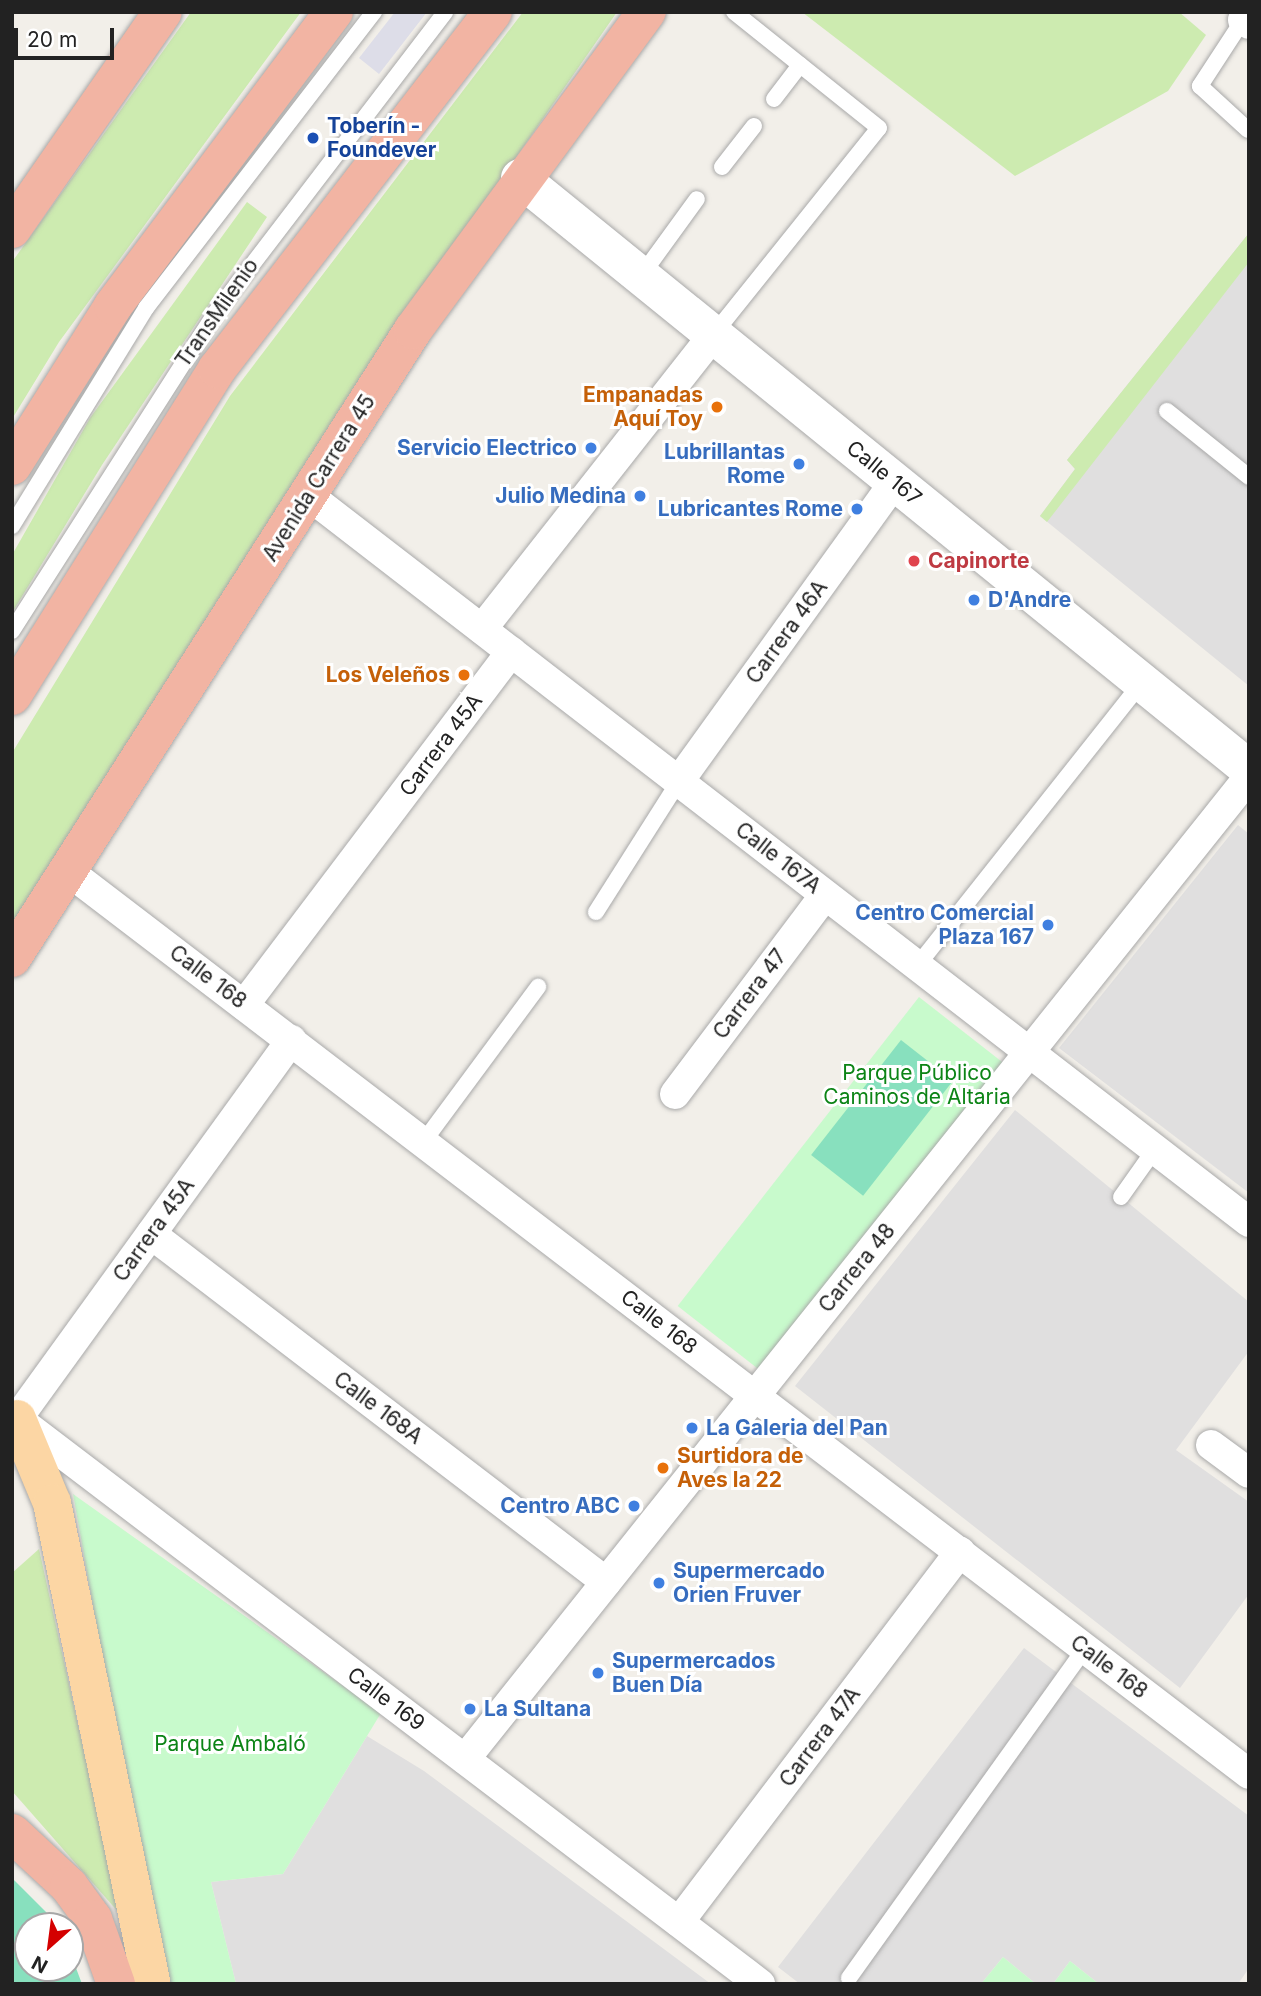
<!DOCTYPE html>
<meta charset="utf-8">
<style>
body{margin:0}
#map{position:relative;width:1261px;height:1996px;overflow:hidden;background:#f2efe9;font-family:Inter,sans-serif}
div>[style]{position:absolute}
.residential>*{inset:0;background:#e0dfdf}
.grass>*{inset:0;background:#cdebb0}
.park>*{inset:0;background:#c8facc;transform-origin:0 0}
.pitch>*{inset:0;background:#88e0be;transform-origin:0 0}
.plaza>*{inset:0;background:#dddde8}
.roads{filter:drop-shadow(0 0 2px #a9a9a9) drop-shadow(0 0 2px #a9a9a9)}
.service>*{height:16px;margin:-8px;padding:0 8px;transform-origin:8px;border-radius:8px;background:#fff}
.minor>*{height:30px;margin:-15px;padding:0 15px;transform-origin:15px;border-radius:15px;background:#fff}
.tertiary>*{height:38px;margin:-19px;padding:0 19px;transform-origin:19px;border-radius:19px;background:#fff}
.primary>*{height:38px;margin:-19px;padding:0 19px;transform-origin:19px;border-radius:19px;background:#fcd6a4}
.trunk>*{height:38px;margin:-19px;padding:0 19px;transform-origin:19px;border-radius:19px;background:#f2b4a3}
.dots>*{width:19px;height:19px;translate:-50% -50%;box-sizing:border-box;border:4px solid #fff;border-radius:50%}
span{translate:-50% -50%;white-space:nowrap;text-align:center;line-height:1.15;-webkit-text-stroke:6px #fff;paint-order:stroke}
.transit-label{font-size:21px;color:#164399;font-weight:700}
.left{translate:0 -50%;text-align:left}
.street-label{font-size:21px;color:#222}
.food-label{font-size:21px;color:#c56008;font-weight:700}
.right{translate:-100% -50%;text-align:right}
.shop-label{font-size:21px;color:#366cbe;font-weight:700}
.health-label{font-size:21px;color:#be3a42;font-weight:700}
.park-label{font-size:21px;color:#0c8416}
.frame{position:absolute;inset:0;border:14px solid #222;pointer-events:none}
.north{position:absolute;left:14px;top:1912px;width:70px;height:70px;box-sizing:border-box;background:#fff;border:2px solid #a7a7a7;border-radius:50%;rotate:208deg;font-size:19px;font-weight:700;line-height:28px;text-align:center;color:#222}
.north::after{content:'';display:block;margin:auto;width:24px;height:32px;background:#d40000;clip-path:polygon(50% 0,100% 100%,50% 72%,0 100%)}
.scale{position:absolute;left:14px;top:28px;width:100px;height:32px;box-sizing:border-box;border:4px solid #222;border-top:0;padding-left:9px;font-size:21px;line-height:24px;white-space:nowrap;color:#222;-webkit-text-stroke:5px #fff;paint-order:stroke}
</style>
<div id="map">
<div class="residential">
<div style="clip-path:polygon(1249px 233px,1249px 686px,1040px 516px,1075px 469px,1067px 460px)"></div>
<div style="clip-path:polygon(1238px 825px,1249px 834px,1249px 1193px,1059px 1048px)"></div>
<div style="clip-path:polygon(1015px 1110px,1249px 1302px,1249px 1351px,1176px 1450px,1249px 1502px,1249px 1594px,1180px 1688px,795px 1386px)"></div>
<div style="clip-path:polygon(1024px 1648px,1249px 1816px,1249px 1968px,1238px 1984px,1099px 1984px,1070px 1961px,1053px 1984px,1036px 1984px,1003px 1957px,981px 1984px,800px 1984px,778px 1967px)"></div>
<div style="clip-path:polygon(367px 1736px,424px 1771px,711px 1984px,236px 1984px,211px 1882px,283px 1874px)"></div>
</div>
<div class="grass">
<div style="clip-path:polygon(191px 12px,301px 12px,59px 342px,12px 419px,12px 262px)"></div>
<div style="clip-path:polygon(523px 12px,617px 12px,401px 323px,12px 931px,12px 753px,230px 396px)"></div>
<div style="clip-path:polygon(802px 12px,1179px 12px,1206px 35px,1168px 91px,1015px 176px)"></div>
<div style="clip-path:polygon(247px 202px,267px 217px,102px 465px,12px 613px,12px 555px,90px 418px)"></div>
<div style="clip-path:polygon(1249px 233px,1249px 262px,1047px 522px,1040px 516px,1075px 469px,1067px 460px)"></div>
<div style="clip-path:polygon(39px 1549px,120px 1914px,12px 1791px,12px 1573px)"></div>
</div>
<div class="park">
<div style="left:919px;top:997px;width:108px;height:392px;rotate:38deg"></div>
<div style="clip-path:polygon(73px 1494px,381px 1713px,283px 1874px,211px 1882px,236px 1984px,161px 1984px)"></div>
<div style="clip-path:polygon(1003px 1957px,1036px 1984px,981px 1984px)"></div>
<div style="clip-path:polygon(1070px 1961px,1099px 1984px,1053px 1984px)"></div>
</div>
<div class="pitch">
<div style="left:901px;top:1040px;width:66px;height:146px;rotate:38deg"></div>
<div style="clip-path:polygon(12px 1878px,60px 1926px,28px 1926px,28px 1968px,70px 1968px,70px 1952px,82px 1984px,12px 1984px)"></div>
</div>
<div class="plaza">
<div style="clip-path:polygon(395px 12px,427px 12px,379px 74px,359px 58px)"></div>
</div>
<div class="roads">
<div class="service">
<div style="left:1243px;top:20px;width:79px;rotate:123.1deg"></div>
<div style="left:1200px;top:86px;width:65px;rotate:42.5deg"></div>
<div style="left:774px;top:99px;width:43px;rotate:-52.6deg"></div>
<div style="left:722px;top:167px;width:52px;rotate:-52deg"></div>
<div style="left:641px;top:276px;width:95px;rotate:-54deg"></div>
<div style="left:713px;top:335px;width:265px;rotate:-51.3deg"></div>
<div style="left:879px;top:128px;width:186px;rotate:-141.3deg"></div>
<div style="left:1167px;top:411px;width:105px;rotate:38.8deg"></div>
<div style="left:12px;top:526px;width:256px;rotate:-58.4deg"></div>
<div style="left:146px;top:308px;width:374px;rotate:-52.4deg"></div>
<div style="left:12px;top:631px;width:379px;rotate:-57.4deg"></div>
<div style="left:216px;top:312px;width:377px;rotate:-52.6deg"></div>
<div style="left:596px;top:912px;width:155px;rotate:-57.6deg"></div>
<div style="left:917px;top:966px;width:362px;rotate:-51.6deg"></div>
<div style="left:424px;top:1141px;width:192px;rotate:-53.5deg"></div>
<div style="left:1121px;top:1197px;width:59px;rotate:-54.7deg"></div>
<div style="left:849px;top:1978px;width:406px;rotate:-54.4deg"></div>
</div>
<div class="minor">
<div style="left:1243px;top:20px;width:7px;rotate:34deg"></div>
<div style="left:308px;top:495px;width:1189px;rotate:37.69deg"></div>
<div style="left:482px;top:629px;width:374px;rotate:-51.8deg"></div>
<div style="left:679px;top:781px;width:369px;rotate:-54.2deg"></div>
<div style="left:68px;top:871px;width:1487px;rotate:37.4deg"></div>
<div style="left:244px;top:1005px;width:443px;rotate:-52.9deg"></div>
<div style="left:675px;top:1094px;width:249px;rotate:-53deg"></div>
<div style="left:151px;top:1234px;width:573px;rotate:37.41deg"></div>
<div style="left:16px;top:1418px;width:935px;rotate:37.26deg"></div>
<div style="left:17px;top:1419px;width:468px;rotate:-54.1deg"></div>
<div style="left:1211px;top:1445px;width:47px;rotate:36.4deg"></div>
<div style="left:465px;top:1759px;width:1257px;rotate:-51.4deg"></div>
<div style="left:679px;top:1922px;width:465px;rotate:-52.8deg"></div>
</div>
<div class="tertiary">
<div style="left:520px;top:178px;width:938px;rotate:39.03deg"></div>
</div>
<div class="primary">
<div style="left:17px;top:1419px;width:91px;rotate:67.4deg"></div>
<div style="left:52px;top:1503px;width:491px;rotate:78.3deg"></div>
</div>
<div class="trunk">
<div style="left:12px;top:229px;width:264px;rotate:-55.2deg"></div>
<div style="left:12px;top:466px;width:189px;rotate:-57.7deg"></div>
<div style="left:113px;top:306px;width:368px;rotate:-53.1deg"></div>
<div style="left:12px;top:696px;width:386px;rotate:-57.9deg"></div>
<div style="left:217px;top:369px;width:451px;rotate:-52.3deg"></div>
<div style="left:12px;top:958px;width:745px;rotate:-57.44deg"></div>
<div style="left:413px;top:330px;width:395px;rotate:-53.7deg"></div>
<div style="left:12px;top:1833px;width:78px;rotate:42.9deg"></div>
<div style="left:69px;top:1886px;width:41px;rotate:54deg"></div>
<div style="left:93px;top:1919px;width:69px;rotate:70.5deg"></div>
</div>
</div>
<div class="dots">
<div style="left:313px;top:138px;background:#1a4fb4"></div>
<div style="left:717px;top:407px;background:#e8710a"></div>
<div style="left:591px;top:448px;background:#3f7fe0"></div>
<div style="left:799px;top:464px;background:#3f7fe0"></div>
<div style="left:640px;top:496px;background:#3f7fe0"></div>
<div style="left:857px;top:509px;background:#3f7fe0"></div>
<div style="left:914px;top:561px;background:#e0444e"></div>
<div style="left:974px;top:600px;background:#3f7fe0"></div>
<div style="left:464px;top:675px;background:#e8710a"></div>
<div style="left:1048px;top:925px;background:#3f7fe0"></div>
<div style="left:692px;top:1428px;background:#3f7fe0"></div>
<div style="left:663px;top:1468px;background:#e8710a"></div>
<div style="left:634px;top:1506px;background:#3f7fe0"></div>
<div style="left:659px;top:1583px;background:#3f7fe0"></div>
<div style="left:598px;top:1673px;background:#3f7fe0"></div>
<div style="left:470px;top:1709px;background:#3f7fe0"></div>
</div>
<div class="transit-label">
<span class="left" style="left:327px;top:138px">Toberín -<br>Foundever</span>
</div>
<div class="street-label">
<span style="left:217px;top:313px;rotate:-55deg">TransMilenio</span>
<span style="left:884px;top:473px;rotate:39deg">Calle 167</span>
<span style="left:319px;top:478px;rotate:-58deg">Avenida Carrera 45</span>
<span style="left:787px;top:632px;rotate:-54deg">Carrera 46A</span>
<span style="left:441px;top:745px;rotate:-53deg">Carrera 45A</span>
<span style="left:778px;top:858px;rotate:38deg">Calle 167A</span>
<span style="left:208px;top:977px;rotate:37deg">Calle 168</span>
<span style="left:750px;top:994px;rotate:-53deg">Carrera 47</span>
<span style="left:154px;top:1230px;rotate:-54deg">Carrera 45A</span>
<span style="left:857px;top:1268px;rotate:-51deg">Carrera 48</span>
<span style="left:659px;top:1322px;rotate:38deg">Calle 168</span>
<span style="left:378px;top:1408px;rotate:37deg">Calle 168A</span>
<span style="left:1109px;top:1667px;rotate:37deg">Calle 168</span>
<span style="left:386px;top:1699px;rotate:37deg">Calle 169</span>
<span style="left:820px;top:1737px;rotate:-53deg">Carrera 47A</span>
</div>
<div class="food-label">
<span class="right" style="left:703px;top:407px">Empanadas<br>Aquí Toy</span>
<span class="right" style="left:450px;top:675px">Los Veleños</span>
<span class="left" style="left:677px;top:1468px">Surtidora de<br>Aves la 22</span>
</div>
<div class="shop-label">
<span class="right" style="left:577px;top:448px">Servicio Electrico</span>
<span class="right" style="left:785px;top:464px">Lubrillantas<br>Rome</span>
<span class="right" style="left:626px;top:496px">Julio Medina</span>
<span class="right" style="left:843px;top:509px">Lubricantes Rome</span>
<span class="left" style="left:988px;top:600px">D'Andre</span>
<span class="right" style="left:1034px;top:925px">Centro Comercial<br>Plaza 167</span>
<span class="left" style="left:706px;top:1428px">La Galeria del Pan</span>
<span class="right" style="left:620px;top:1506px">Centro ABC</span>
<span class="left" style="left:673px;top:1583px">Supermercado<br>Orien Fruver</span>
<span class="left" style="left:612px;top:1673px">Supermercados<br>Buen Día</span>
<span class="left" style="left:484px;top:1709px">La Sultana</span>
</div>
<div class="health-label">
<span class="left" style="left:928px;top:561px">Capinorte</span>
</div>
<div class="park-label">
<span style="left:917px;top:1085px">Parque Público<br>Caminos de Altaria</span>
<span style="left:230px;top:1744px">Parque Ambaló</span>
</div>
<div class="frame"></div>
<div class="north">N</div>
<div class="scale">20 m</div>
</div>
